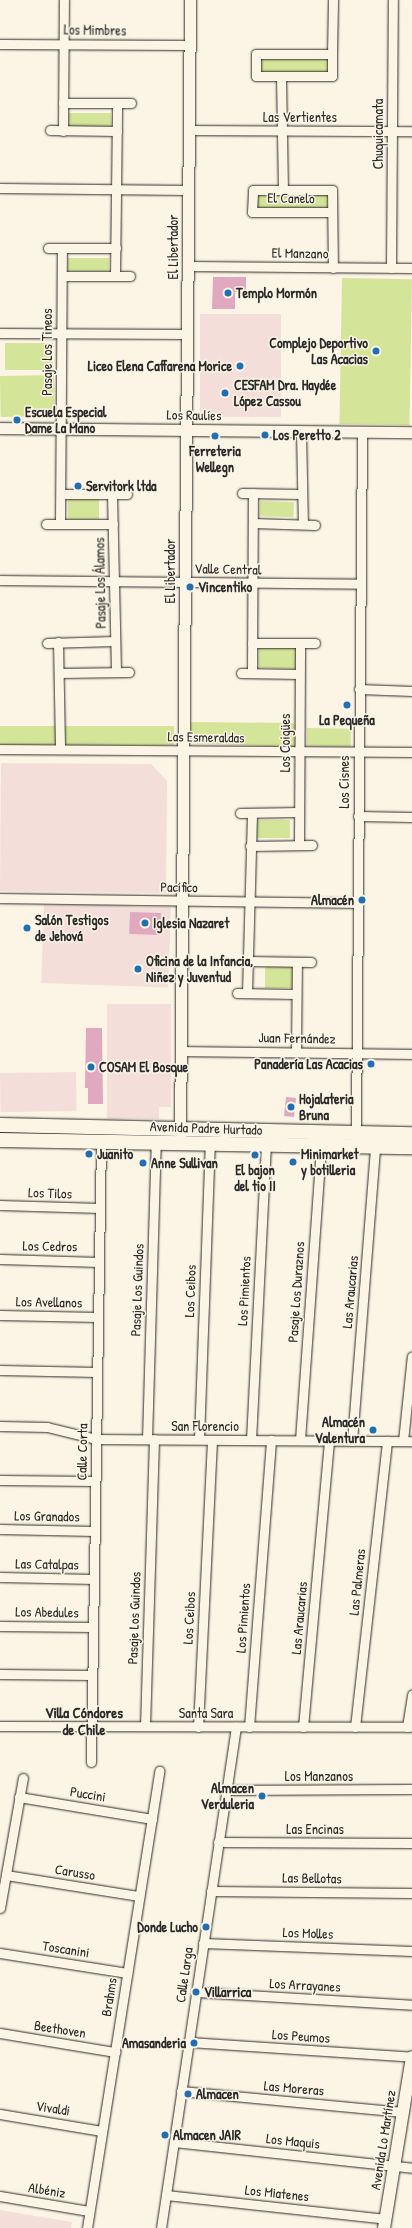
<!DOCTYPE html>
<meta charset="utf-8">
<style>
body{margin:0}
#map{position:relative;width:412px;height:2228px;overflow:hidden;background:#fcf5e5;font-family:"Patrick Hand",sans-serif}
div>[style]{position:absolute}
.built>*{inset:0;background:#f4deda;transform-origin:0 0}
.green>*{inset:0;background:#d4e498;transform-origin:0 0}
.building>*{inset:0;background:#e0a9c0;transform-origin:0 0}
.roads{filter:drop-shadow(0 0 1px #2b2b2b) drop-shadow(0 0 1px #2b2b2b)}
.minor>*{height:9px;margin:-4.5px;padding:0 4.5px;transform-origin:4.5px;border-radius:4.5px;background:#fcf5e5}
.tertiary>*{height:11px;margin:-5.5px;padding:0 5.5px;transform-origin:5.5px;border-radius:5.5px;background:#fcf5e5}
.secondary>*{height:12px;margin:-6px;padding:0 6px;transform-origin:6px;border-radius:6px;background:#fcf5e5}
.primary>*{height:14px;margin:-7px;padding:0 7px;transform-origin:7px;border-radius:7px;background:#fcf5e5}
.dots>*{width:11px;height:11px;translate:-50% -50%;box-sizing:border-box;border:2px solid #fcf5e5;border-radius:50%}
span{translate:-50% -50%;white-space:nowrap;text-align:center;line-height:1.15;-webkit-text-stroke:3px #fcf5e5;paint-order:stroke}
.street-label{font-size:14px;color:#2b2b2b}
.poi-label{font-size:14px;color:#2b2b2b;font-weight:700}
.left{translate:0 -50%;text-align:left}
.right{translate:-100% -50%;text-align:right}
.neighbourhood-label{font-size:15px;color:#2b2b2b;font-weight:700}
</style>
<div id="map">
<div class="built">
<div style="left:281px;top:314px;width:103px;height:81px;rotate:90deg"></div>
<div style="clip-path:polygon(1px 763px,151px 764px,167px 781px,166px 893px,0 891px)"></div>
<div style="left:44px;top:903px;width:127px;height:80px;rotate:2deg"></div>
<div style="clip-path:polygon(107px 1004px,171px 1004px,171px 1107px,159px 1107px,159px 1119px,107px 1119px)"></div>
<div style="left:76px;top:1072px;width:39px;height:76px;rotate:89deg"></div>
<div style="clip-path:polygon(0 2210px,72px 2222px,71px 2228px,0 2228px)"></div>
</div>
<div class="green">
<div style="left:256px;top:54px;width:76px;height:22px"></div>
<div style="left:69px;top:113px;width:42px;height:13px"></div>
<div style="left:253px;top:190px;width:79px;height:22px"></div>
<div style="left:68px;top:258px;width:41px;height:13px"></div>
<div style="left:342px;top:278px;width:70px;height:146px;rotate:1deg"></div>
<div style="left:53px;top:343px;width:27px;height:48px;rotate:90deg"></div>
<div style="left:54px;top:375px;width:41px;height:54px;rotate:89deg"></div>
<div style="left:68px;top:499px;width:31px;height:20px"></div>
<div style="left:260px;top:501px;width:34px;height:15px;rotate:2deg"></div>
<div style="left:297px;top:646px;width:23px;height:38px;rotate:92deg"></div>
<div style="clip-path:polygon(191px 722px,293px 723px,296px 726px,296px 747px,190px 743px)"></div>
<div style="left:0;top:726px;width:174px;height:19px"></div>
<div style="left:307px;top:728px;width:44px;height:18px;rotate:1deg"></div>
<div style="left:290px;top:820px;width:18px;height:33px;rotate:90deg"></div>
<div style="left:265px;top:967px;width:28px;height:21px"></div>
</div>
<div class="building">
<div style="clip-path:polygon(213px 277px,246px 277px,246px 292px,235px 292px,235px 309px,212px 309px)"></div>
<div style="left:130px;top:912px;width:31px;height:22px;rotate:2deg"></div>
<div style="clip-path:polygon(86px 1028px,102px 1028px,103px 1104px,88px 1104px,88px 1088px,85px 1088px)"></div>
<div style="left:286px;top:1097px;width:10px;height:19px;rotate:6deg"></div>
</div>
<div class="roads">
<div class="minor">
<div style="left:0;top:44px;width:189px;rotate:0.3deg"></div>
<div style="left:332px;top:54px;width:76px;rotate:180deg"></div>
<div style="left:256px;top:54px;width:22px;rotate:90deg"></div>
<div style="left:256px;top:76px;width:76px"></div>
<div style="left:332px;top:76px;width:22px;rotate:-90deg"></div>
<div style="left:332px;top:54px;width:54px;rotate:-88.9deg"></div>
<div style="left:281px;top:76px;width:114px;rotate:89deg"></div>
<div style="left:63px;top:103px;width:68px"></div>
<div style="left:50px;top:130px;width:67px;rotate:0.9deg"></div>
<div style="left:189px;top:130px;width:223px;rotate:0.3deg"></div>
<div style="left:63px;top:131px;width:131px;rotate:-89.6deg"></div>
<div style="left:0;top:188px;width:188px;rotate:0.6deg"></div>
<div style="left:332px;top:212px;width:80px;rotate:180deg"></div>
<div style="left:252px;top:212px;width:22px;rotate:-87deg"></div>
<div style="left:253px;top:190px;width:79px"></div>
<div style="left:332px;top:190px;width:78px;rotate:89.3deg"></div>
<div style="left:48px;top:248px;width:68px"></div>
<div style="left:187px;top:266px;width:225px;rotate:0.5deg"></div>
<div style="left:391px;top:268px;width:268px;rotate:-89.6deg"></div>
<div style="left:62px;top:276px;width:68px"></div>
<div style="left:115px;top:276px;width:173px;rotate:-89.3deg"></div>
<div style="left:0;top:333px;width:187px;rotate:0.3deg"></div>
<div style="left:301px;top:431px;width:93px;rotate:88.8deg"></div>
<div style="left:242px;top:493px;width:59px;rotate:1deg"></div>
<div style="left:61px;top:494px;width:66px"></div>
<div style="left:112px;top:494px;width:178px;rotate:88.7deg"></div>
<div style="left:253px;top:523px;width:62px;rotate:1.8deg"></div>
<div style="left:46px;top:524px;width:67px"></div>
<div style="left:60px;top:524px;width:276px;rotate:-89.6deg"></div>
<div style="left:0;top:580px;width:360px;rotate:0.6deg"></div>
<div style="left:58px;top:642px;width:107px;rotate:88.9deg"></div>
<div style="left:47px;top:643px;width:68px;rotate:-1.7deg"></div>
<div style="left:252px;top:643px;width:63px"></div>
<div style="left:59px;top:673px;width:70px;rotate:-0.8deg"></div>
<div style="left:241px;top:673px;width:58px;rotate:1deg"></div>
<div style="left:252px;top:673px;width:180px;rotate:-89.7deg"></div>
<div style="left:359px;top:689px;width:53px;rotate:2.2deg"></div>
<div style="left:0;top:749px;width:412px;rotate:0.4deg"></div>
<div style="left:240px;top:813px;width:59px;rotate:-1deg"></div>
<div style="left:358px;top:816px;width:54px;rotate:1.1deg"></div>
<div style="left:299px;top:845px;width:202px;rotate:-89.7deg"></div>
<div style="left:250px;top:846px;width:62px;rotate:-0.9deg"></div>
<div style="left:0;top:898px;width:357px;rotate:0.8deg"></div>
<div style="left:248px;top:961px;width:63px;rotate:0.9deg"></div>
<div style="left:237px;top:993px;width:59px;rotate:1deg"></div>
<div style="left:247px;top:993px;width:180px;rotate:-88.4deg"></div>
<div style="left:181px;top:1051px;width:231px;rotate:0.7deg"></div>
<div style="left:296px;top:1052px;width:90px;rotate:-89.4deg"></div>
<div style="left:356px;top:1133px;width:701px;rotate:-89.51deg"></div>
<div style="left:0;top:1205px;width:100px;rotate:1.7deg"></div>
<div style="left:0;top:1259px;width:99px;rotate:1.7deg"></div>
<div style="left:0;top:1315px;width:98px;rotate:1.2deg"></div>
<div style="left:0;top:1370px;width:97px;rotate:1.2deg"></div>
<div style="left:0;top:1426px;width:47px;rotate:1.2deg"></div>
<div style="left:47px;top:1427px;width:50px;rotate:13.8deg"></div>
<div style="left:96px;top:1439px;width:316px;rotate:0.4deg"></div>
<div style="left:147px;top:1439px;width:297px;rotate:-88.3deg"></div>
<div style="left:199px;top:1439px;width:296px;rotate:-87.9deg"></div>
<div style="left:251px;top:1440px;width:296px;rotate:-87.1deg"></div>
<div style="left:300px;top:1440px;width:296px;rotate:-85.9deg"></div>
<div style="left:352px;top:1441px;width:296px;rotate:-85.5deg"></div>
<div style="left:403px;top:1441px;width:85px;rotate:-84deg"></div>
<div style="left:0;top:1480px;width:95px;rotate:0.6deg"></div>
<div style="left:0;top:1529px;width:94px;rotate:1.2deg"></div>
<div style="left:0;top:1577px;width:94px;rotate:1.2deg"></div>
<div style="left:0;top:1626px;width:93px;rotate:0.6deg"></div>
<div style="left:0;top:1674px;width:92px;rotate:0.6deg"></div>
<div style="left:0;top:1726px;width:412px;rotate:0.1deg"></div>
<div style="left:145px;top:1726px;width:287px;rotate:-88.2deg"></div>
<div style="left:198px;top:1727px;width:287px;rotate:-87.2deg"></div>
<div style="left:249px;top:1727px;width:288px;rotate:-85.6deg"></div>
<div style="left:303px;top:1727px;width:287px;rotate:-84.8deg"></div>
<div style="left:355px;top:1727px;width:288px;rotate:-83.6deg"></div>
<div style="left:407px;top:1727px;width:33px;rotate:-81deg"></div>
<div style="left:91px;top:1762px;width:620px;rotate:-89.08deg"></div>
<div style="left:226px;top:1790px;width:186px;rotate:-0.3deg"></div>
<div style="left:19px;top:1797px;width:135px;rotate:9.4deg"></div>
<div style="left:218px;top:1842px;width:194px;rotate:0.3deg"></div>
<div style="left:6px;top:1875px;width:135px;rotate:9deg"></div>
<div style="left:211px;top:1891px;width:201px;rotate:0.6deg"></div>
<div style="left:0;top:1908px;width:132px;rotate:-80deg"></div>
<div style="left:203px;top:1943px;width:209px;rotate:2.2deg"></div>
<div style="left:0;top:1953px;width:129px;rotate:8.9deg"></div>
<div style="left:196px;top:1992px;width:216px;rotate:3.4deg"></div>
<div style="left:0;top:2033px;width:117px;rotate:9.4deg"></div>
<div style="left:189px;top:2042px;width:224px;rotate:3.8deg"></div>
<div style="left:181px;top:2091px;width:223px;rotate:5.4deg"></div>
<div style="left:0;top:2114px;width:103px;rotate:9.5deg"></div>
<div style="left:174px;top:2142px;width:239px;rotate:6.2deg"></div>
<div style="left:166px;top:2195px;width:221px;rotate:6.2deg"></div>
<div style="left:0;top:2196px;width:90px;rotate:9.6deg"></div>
<div style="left:87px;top:2228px;width:463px;rotate:-81deg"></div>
<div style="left:161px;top:2228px;width:507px;rotate:-81.49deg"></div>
</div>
<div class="tertiary">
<div style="left:0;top:428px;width:412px;rotate:0.6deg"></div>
<div style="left:180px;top:1142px;width:1142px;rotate:-89.5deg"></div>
</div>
<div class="secondary">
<div style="left:384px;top:2228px;width:173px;rotate:-80.7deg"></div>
</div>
<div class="primary">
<div style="left:0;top:1125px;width:412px;rotate:1.3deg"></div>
<div style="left:0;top:1140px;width:412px;rotate:1deg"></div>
</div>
</div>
<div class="dots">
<div style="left:228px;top:293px;background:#1f6fb2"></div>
<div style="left:376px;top:351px;background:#1f6fb2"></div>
<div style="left:240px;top:366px;background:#1f6fb2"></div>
<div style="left:225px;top:393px;background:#1f6fb2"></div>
<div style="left:17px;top:420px;background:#1f6fb2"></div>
<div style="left:265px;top:435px;background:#1f6fb2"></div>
<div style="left:215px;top:436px;background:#1f6fb2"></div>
<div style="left:78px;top:486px;background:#1f6fb2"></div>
<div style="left:190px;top:587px;background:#1f6fb2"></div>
<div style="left:347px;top:705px;background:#1f6fb2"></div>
<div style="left:362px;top:900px;background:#1f6fb2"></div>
<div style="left:145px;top:923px;background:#1f6fb2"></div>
<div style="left:27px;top:928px;background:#1f6fb2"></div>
<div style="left:138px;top:969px;background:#1f6fb2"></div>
<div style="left:371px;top:1064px;background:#1f6fb2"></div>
<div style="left:91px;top:1067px;background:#1f6fb2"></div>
<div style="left:291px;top:1107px;background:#1f6fb2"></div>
<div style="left:89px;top:1154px;background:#1f6fb2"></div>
<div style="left:255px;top:1155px;background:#1f6fb2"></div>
<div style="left:293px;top:1162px;background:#1f6fb2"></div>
<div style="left:143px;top:1163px;background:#1f6fb2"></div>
<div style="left:373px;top:1430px;background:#1f6fb2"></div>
<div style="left:262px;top:1796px;background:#1f6fb2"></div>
<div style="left:206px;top:1927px;background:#1f6fb2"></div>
<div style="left:196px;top:1992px;background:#1f6fb2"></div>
<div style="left:194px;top:2043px;background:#1f6fb2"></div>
<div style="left:188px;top:2094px;background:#1f6fb2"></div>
<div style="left:165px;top:2135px;background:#1f6fb2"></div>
</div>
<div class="street-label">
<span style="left:95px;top:30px;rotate:1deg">Los Mimbres</span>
<span style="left:300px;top:117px">Las Vertientes</span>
<span style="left:378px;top:134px;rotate:-90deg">Chuquicamata</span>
<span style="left:291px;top:198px;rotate:1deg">El Canelo</span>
<span style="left:173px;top:247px;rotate:-90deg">El Libertador</span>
<span style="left:300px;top:253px;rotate:1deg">El Manzano</span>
<span style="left:47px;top:352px;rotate:-90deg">Pasaje Los Tineos</span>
<span style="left:194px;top:415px;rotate:1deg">Los Raulíes</span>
<span style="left:228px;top:569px;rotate:1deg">Valle Central</span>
<span style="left:170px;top:571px;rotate:-90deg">El Libertador</span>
<span style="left:100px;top:583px;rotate:-91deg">Pasaje Los Álamos</span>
<span style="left:206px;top:737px;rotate:1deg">Las Esmeraldas</span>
<span style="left:285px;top:743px;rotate:-90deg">Los Coigües</span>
<span style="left:344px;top:782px;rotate:-90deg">Los Cisnes</span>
<span style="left:179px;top:887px;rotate:1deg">Pacífico</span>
<span style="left:297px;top:1038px;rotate:1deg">Juan Fernández</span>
<span style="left:206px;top:1128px;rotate:2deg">Avenida Padre Hurtado</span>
<span style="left:50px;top:1193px;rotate:2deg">Los Tilos</span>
<span style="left:50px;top:1246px;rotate:1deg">Los Cedros</span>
<span style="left:137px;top:1290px;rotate:-88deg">Pasaje Los Guindos</span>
<span style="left:190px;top:1291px;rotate:-88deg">Los Ceibos</span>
<span style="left:244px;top:1291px;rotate:-87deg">Los Pimientos</span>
<span style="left:296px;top:1292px;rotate:-86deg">Pasaje Los Duraznos</span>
<span style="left:350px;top:1292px;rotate:-85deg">Las Araucarias</span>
<span style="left:49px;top:1302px;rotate:1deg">Los Avellanos</span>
<span style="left:205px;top:1426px">San Florencio</span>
<span style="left:82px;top:1452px;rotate:-89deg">Calle Corta</span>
<span style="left:47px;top:1516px;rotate:1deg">Los Granados</span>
<span style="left:47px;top:1564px;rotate:1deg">Las Catalpas</span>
<span style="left:357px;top:1582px;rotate:-84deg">Las Palmeras</span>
<span style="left:47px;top:1612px;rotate:1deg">Los Abedules</span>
<span style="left:134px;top:1618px;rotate:-88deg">Pasaje Los Guindos</span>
<span style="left:189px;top:1618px;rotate:-87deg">Los Ceibos</span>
<span style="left:243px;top:1618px;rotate:-86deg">Los Pimientos</span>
<span style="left:299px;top:1618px;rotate:-85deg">Las Araucarias</span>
<span style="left:206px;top:1713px">Santa Sara</span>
<span style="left:319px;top:1776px">Los Manzanos</span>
<span style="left:88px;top:1794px;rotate:9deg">Puccini</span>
<span style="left:315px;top:1829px">Las Encinas</span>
<span style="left:75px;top:1872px;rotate:9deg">Carusso</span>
<span style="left:312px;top:1878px;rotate:1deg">Las Bellotas</span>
<span style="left:308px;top:1933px;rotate:2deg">Los Molles</span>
<span style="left:66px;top:1949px;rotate:9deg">Toscanini</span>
<span style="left:184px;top:1975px;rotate:-82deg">Calle Larga</span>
<span style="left:305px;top:1985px;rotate:3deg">Los Arrayanes</span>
<span style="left:109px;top:1997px;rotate:-81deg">Brahms</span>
<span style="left:60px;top:2029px;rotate:9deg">Beethoven</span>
<span style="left:301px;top:2036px;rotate:4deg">Los Peumos</span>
<span style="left:294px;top:2088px;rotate:5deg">Las Moreras</span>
<span style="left:53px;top:2108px;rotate:9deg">Vivaldi</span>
<span style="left:383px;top:2140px;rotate:-81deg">Avenida Lo Martínez</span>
<span style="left:293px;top:2141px;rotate:6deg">Los Maquis</span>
<span style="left:47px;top:2190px;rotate:9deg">Albéniz</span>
<span style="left:277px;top:2193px;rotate:6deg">Los Miatenes</span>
</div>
<div class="poi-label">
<span class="left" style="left:236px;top:293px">Templo Mormón</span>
<span class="right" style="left:368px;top:351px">Complejo Deportivo<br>Las Acacias</span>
<span class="right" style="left:232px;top:366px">Liceo Elena Caffarena Morice</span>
<span class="left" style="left:234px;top:393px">CESFAM Dra. Haydée<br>López Cassou</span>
<span class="left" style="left:25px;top:420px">Escuela Especial<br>Dame La Mano</span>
<span class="left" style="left:273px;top:435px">Los Peretto 2</span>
<span style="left:215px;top:459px">Ferreteria<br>Wellegn</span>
<span class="left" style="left:86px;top:486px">Servitork ltda</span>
<span class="left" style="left:198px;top:587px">Vincentiko</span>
<span style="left:347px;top:720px">La Pequeña</span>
<span class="right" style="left:354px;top:900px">Almacén</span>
<span class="left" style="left:35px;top:928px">Salón Testigos<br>de Jehová</span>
<span class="left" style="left:153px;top:923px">Iglesia Nazaret</span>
<span class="left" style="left:146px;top:969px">Oficina de la Infancia,<br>Niñez y Juventud</span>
<span class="right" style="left:363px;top:1064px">Panadería Las Acacias</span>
<span class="left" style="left:99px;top:1067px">COSAM El Bosque</span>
<span class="left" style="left:299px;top:1107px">Hojalateria<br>Bruna</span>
<span class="left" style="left:97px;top:1154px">Juanito</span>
<span class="left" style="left:301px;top:1162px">Minimarket<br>y botilleria</span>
<span class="left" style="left:151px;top:1163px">Anne Sullivan</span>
<span style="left:255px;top:1178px">El bajon<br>del tio II</span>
<span class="right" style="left:365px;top:1430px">Almacén<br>Valentura</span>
<span class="right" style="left:254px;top:1796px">Almacen<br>Verduleria</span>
<span class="right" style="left:198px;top:1927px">Donde Lucho</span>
<span class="left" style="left:204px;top:1992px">Villarrica</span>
<span class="right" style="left:186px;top:2043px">Amasanderia</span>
<span class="left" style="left:196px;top:2094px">Almacen</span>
<span class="left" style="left:173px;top:2135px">Almacen JAIR</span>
</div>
<div class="neighbourhood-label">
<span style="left:84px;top:1721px">Villa Cóndores<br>de Chile</span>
</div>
</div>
